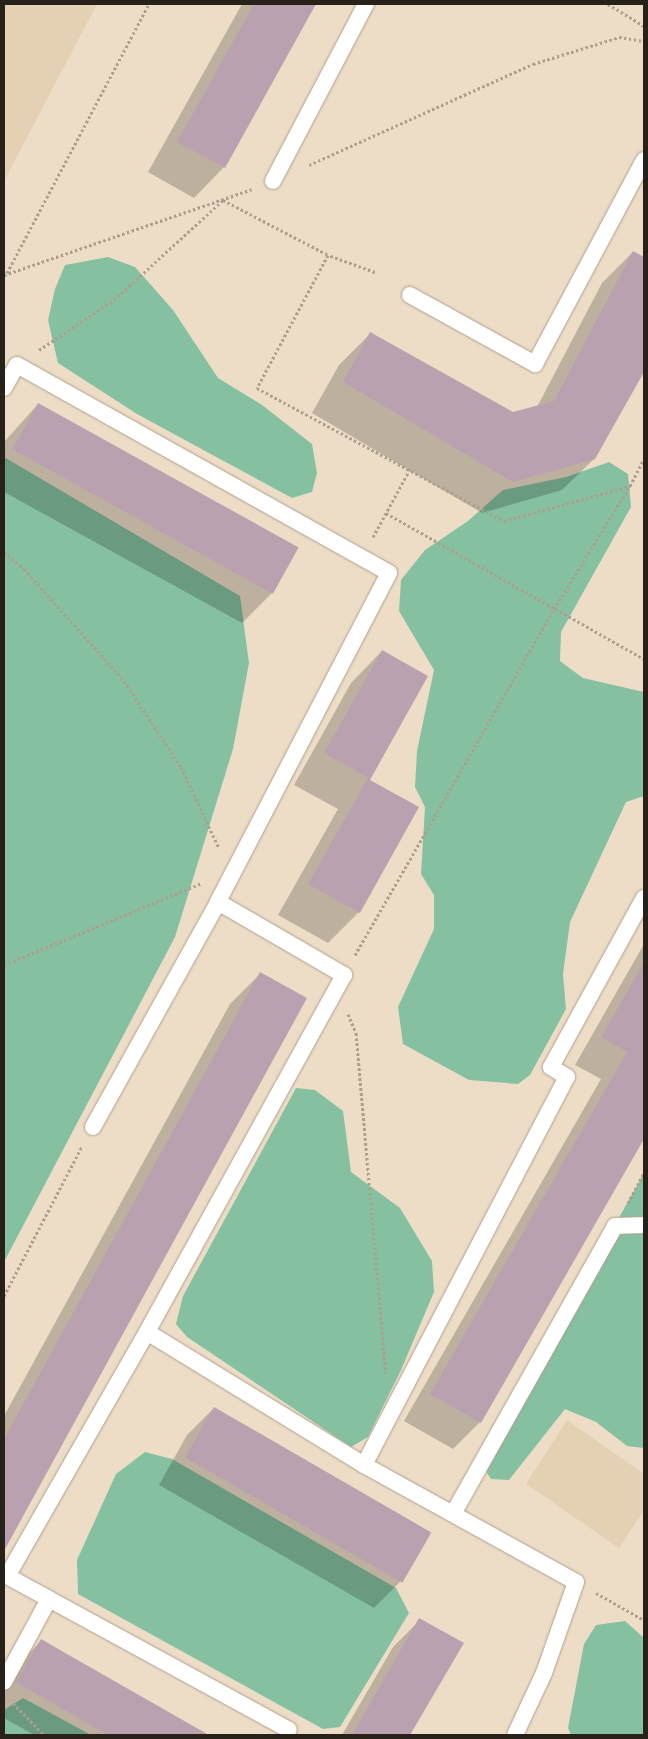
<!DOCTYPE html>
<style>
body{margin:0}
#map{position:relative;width:648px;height:1739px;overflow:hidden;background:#edddc7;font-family:Overpass,sans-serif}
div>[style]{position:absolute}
.built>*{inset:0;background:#e4d0b3}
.green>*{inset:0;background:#85c1a1}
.shadow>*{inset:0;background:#0003}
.building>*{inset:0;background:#baa1af;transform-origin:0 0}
.path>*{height:3px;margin-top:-1.5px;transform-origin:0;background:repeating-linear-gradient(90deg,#ac9f8e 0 2.5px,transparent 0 5px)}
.roads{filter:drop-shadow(0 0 1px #afa08b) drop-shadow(0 0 1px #afa08b)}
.service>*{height:16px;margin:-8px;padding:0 8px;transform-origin:8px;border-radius:8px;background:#fff}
span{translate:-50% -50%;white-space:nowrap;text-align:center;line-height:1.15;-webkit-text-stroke:4.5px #fbebd4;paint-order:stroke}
.frame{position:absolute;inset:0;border:5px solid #272119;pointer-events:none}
</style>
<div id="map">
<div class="built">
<div style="clip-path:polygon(4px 4px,97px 4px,4px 181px)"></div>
<div style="clip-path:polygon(567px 1420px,644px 1474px,644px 1510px,619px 1548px,526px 1484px)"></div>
</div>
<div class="green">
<div style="clip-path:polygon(108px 257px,135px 267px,173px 310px,218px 378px,262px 405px,312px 444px,317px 473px,312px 492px,292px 498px,137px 414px,58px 363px,48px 320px,55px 289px,65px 265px)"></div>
<div style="clip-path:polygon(4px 457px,240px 596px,249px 663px,233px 749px,175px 937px,4px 1262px)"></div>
<div style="clip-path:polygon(609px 462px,628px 474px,631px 507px,561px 632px,560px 661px,583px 678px,644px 692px,644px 796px,626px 802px,570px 922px,563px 974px,566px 1009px,530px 1075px,518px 1084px,469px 1080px,403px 1044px,398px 1007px,434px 929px,434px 895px,421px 874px,425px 807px,415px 787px,417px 751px,434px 670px,399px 611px,401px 580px,425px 550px,468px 521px,503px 490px,566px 477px)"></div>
<div style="clip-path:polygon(296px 1088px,315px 1090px,343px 1111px,351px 1172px,400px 1208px,432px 1261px,434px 1292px,401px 1370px,368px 1437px,351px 1447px,187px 1337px,176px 1324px,183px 1296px)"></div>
<div style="clip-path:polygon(644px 1173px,644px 1448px,627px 1446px,596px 1422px,565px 1409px,509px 1480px,491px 1479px,481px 1464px)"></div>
<div style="clip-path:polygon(145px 1452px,172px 1459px,396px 1588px,409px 1613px,340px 1727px,323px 1729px,78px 1594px,77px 1560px,116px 1474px)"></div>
<div style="clip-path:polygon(625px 1621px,644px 1638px,644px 1735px,571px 1735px,568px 1728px,584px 1644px,596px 1625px)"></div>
<div style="clip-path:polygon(23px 1698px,91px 1735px,4px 1735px,4px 1710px)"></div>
</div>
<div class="shadow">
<div style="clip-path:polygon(242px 4px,315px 4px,224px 167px,194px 198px,148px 172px)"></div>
<div style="clip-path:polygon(633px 252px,644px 258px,644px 370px,594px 459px,562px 490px,482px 513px,312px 413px,339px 365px,370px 334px,513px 413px,537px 407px,602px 283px)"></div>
<div style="clip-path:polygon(38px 404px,272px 593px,242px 623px,4px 492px,4px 442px)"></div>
<div style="clip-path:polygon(382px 651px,368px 780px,359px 912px,328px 943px,278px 915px,338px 809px,294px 785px,351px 683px)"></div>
<div style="clip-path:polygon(644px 944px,644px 1136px,480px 1422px,453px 1449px,404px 1421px,601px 1079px,575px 1065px)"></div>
<div style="clip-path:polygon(260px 974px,305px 998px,4px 1548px,4px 1416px,230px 1004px)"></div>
<div style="clip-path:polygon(214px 1408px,401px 1581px,374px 1608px,159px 1485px,187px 1435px)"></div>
<div style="clip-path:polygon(420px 1620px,462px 1644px,409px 1735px,342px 1735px,393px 1647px)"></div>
<div style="clip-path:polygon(41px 1641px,206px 1735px,34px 1735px,4px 1718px,4px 1685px,14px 1668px)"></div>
</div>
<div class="building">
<div style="clip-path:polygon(254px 4px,316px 4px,225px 168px,177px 142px)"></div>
<div style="clip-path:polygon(633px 251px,644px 257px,644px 372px,595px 459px,513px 482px,343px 382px,370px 332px,513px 412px,554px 401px)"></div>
<div style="left:38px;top:403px;width:298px;height:53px;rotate:29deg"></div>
<div style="clip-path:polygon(382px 650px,428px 676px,370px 780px,419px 807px,360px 913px,308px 884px,368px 778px,324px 753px)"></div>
<div style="clip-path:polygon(644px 963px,644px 1139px,481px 1423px,430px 1394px,627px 1052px,601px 1037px)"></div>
<div style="clip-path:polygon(260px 972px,307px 998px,4px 1551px,4px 1439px)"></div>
<div style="left:214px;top:1407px;width:251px;height:58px;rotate:30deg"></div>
<div style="clip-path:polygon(419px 1618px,464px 1643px,410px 1735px,352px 1735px)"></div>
<div style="clip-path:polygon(41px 1639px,74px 1658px,209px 1735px,108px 1735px,16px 1682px)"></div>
</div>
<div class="path">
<div style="left:608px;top:4px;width:42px;rotate:31.4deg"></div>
<div style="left:309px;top:165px;width:246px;rotate:-24.3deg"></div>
<div style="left:533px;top:64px;width:90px;rotate:-17.4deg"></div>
<div style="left:619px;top:37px;width:25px;rotate:9deg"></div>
<div style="left:375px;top:272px;width:50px;rotate:-160.1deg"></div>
<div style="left:328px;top:255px;width:151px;rotate:118.1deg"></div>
<div style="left:257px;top:388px;width:281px;rotate:28.3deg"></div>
<div style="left:504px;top:521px;width:131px;rotate:-15.5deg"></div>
<div style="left:630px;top:486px;width:31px;rotate:-63deg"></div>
<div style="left:7px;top:273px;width:304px;rotate:-62.2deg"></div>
<div style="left:4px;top:275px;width:262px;rotate:-19.1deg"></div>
<div style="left:39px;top:350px;width:90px;rotate:-33.7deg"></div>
<div style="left:114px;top:300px;width:148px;rotate:-42.5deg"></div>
<div style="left:223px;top:200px;width:119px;rotate:27.6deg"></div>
<div style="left:386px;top:513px;width:296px;rotate:29.5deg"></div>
<div style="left:373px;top:537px;width:77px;rotate:-61.4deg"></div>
<div style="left:4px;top:552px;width:26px;rotate:40deg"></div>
<div style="left:24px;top:569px;width:150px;rotate:48.2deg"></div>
<div style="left:124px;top:681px;width:103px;rotate:56.5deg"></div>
<div style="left:181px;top:767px;width:89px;rotate:64.9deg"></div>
<div style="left:355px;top:955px;width:399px;rotate:-60.1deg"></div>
<div style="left:554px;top:609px;width:145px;rotate:-58.3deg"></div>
<div style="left:4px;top:965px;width:214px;rotate:-22.5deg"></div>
<div style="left:348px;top:1014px;width:21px;rotate:67deg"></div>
<div style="left:356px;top:1033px;width:341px;rotate:85deg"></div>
<div style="left:628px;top:1203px;width:34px;rotate:-62deg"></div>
<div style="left:4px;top:1296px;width:169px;rotate:-62.5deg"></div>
<div style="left:596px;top:1593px;width:55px;rotate:29.4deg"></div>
<div style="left:13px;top:1703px;width:45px;rotate:45.9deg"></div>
</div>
<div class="roads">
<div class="service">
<div style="left:273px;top:181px;width:200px;rotate:-62.3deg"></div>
<div style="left:410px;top:295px;width:143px;rotate:28.9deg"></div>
<div style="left:535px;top:364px;width:231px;rotate:-61.9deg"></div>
<div style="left:4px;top:388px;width:26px;rotate:-61deg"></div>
<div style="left:17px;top:365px;width:426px;rotate:29.2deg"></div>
<div style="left:389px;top:573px;width:371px;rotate:117.5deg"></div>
<div style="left:218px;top:902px;width:146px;rotate:30.1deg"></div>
<div style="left:344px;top:975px;width:408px;rotate:118.9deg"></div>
<div style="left:147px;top:1332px;width:281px;rotate:119.8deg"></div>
<div style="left:7px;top:1576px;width:48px;rotate:28.7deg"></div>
<div style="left:49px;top:1599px;width:94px;rotate:118.5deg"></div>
<div style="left:93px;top:1127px;width:257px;rotate:-60.9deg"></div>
<div style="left:147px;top:1332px;width:255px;rotate:31.5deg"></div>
<div style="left:364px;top:1465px;width:242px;rotate:28.9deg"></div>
<div style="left:576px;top:1582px;width:96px;rotate:109.4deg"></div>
<div style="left:544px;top:1673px;width:68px;rotate:115.1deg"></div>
<div style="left:364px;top:1465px;width:438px;rotate:-62.4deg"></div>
<div style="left:567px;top:1077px;width:19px;rotate:-148deg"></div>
<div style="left:551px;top:1067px;width:193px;rotate:-61.2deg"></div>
<div style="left:454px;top:1512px;width:328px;rotate:-60.6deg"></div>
<div style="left:615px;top:1226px;width:29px;rotate:-2deg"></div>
<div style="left:49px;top:1599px;width:273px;rotate:28.6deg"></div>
</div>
</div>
<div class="frame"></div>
</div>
